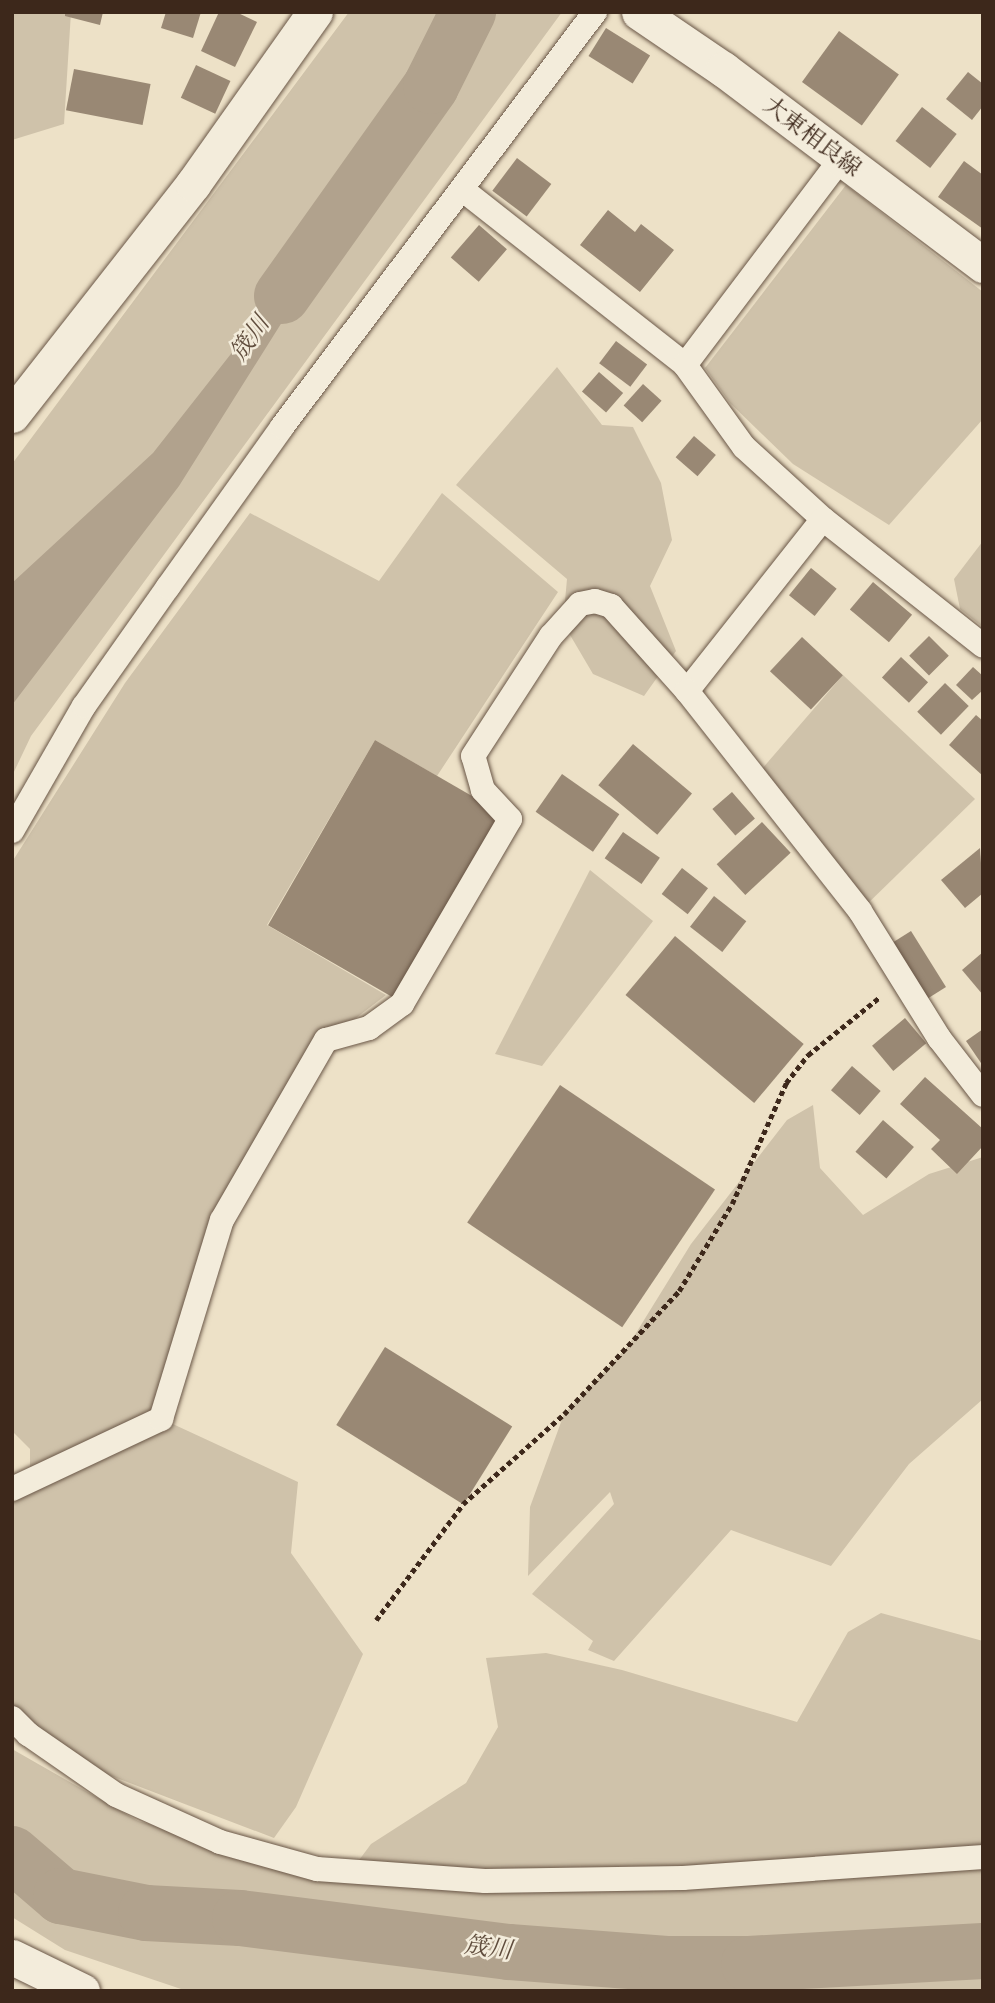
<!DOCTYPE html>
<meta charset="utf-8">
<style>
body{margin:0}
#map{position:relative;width:995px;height:2003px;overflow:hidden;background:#ede1c7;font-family:"Libre Bodoni","Noto Serif JP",serif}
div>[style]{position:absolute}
.green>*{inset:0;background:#cfc2aa}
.water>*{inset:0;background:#b1a28d}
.river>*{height:56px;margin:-28px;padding:0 28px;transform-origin:28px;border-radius:28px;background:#b1a28d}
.building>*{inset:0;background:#998874;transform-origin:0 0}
.path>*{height:4.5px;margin-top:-2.25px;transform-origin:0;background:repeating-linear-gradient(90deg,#3d281b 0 5px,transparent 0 8.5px)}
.roads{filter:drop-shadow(0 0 2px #695646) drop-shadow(0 0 2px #695646)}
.street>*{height:24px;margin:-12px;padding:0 12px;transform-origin:12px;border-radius:12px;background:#f3ecdb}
.secondary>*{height:35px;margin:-17.5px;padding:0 17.5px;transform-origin:17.5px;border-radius:17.5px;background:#f3ecdb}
span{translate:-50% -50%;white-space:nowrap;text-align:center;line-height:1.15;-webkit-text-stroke:5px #f3ecdb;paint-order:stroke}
.street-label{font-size:23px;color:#3d281b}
.water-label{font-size:24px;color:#604d3d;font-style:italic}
.frame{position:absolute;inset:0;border:14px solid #3d281b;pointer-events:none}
</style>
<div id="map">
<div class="green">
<div style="clip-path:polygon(12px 12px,71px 12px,64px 124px,12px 140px)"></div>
<div style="clip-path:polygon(349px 12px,562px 12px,31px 736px,12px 776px,12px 464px)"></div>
<div style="clip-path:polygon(846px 185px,983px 292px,983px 419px,889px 525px,793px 464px,730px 403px,705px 368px)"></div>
<div style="clip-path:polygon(557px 367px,602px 425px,633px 427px,661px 483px,672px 540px,650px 586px,676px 651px,644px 696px,593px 674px,563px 623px,567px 579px,456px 485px)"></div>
<div style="clip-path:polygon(442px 493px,558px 592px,437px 776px,375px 740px,267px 925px,386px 995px,326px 1041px,231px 1205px,162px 1419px,298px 1482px,291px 1553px,363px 1654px,296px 1807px,274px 1838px,59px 1756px,12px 1718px,12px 1492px,28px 1481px,30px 1495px,30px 1449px,12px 1431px,12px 862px,125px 683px,250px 513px,379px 581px)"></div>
<div style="clip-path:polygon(983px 541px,983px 627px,960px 609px,954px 579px)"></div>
<div style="clip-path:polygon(843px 675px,975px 799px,860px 911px,755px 777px)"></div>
<div style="clip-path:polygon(590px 870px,653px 921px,542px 1066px,495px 1054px)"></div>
<div style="clip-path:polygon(813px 1105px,820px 1168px,863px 1215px,929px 1174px,983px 1157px,983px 1399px,909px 1464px,831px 1566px,731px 1530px,614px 1661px,588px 1650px,593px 1641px,532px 1594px,614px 1504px,610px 1492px,528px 1576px,530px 1507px,564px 1414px,628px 1346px,691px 1244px,787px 1120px)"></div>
<div style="clip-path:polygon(881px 1613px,983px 1641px,983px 1991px,187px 1991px,65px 1950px,12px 1917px,12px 1749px,138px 1821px,260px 1853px,351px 1871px,371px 1844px,466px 1783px,498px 1727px,486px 1658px,546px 1653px,622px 1670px,797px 1722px,848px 1632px)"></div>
</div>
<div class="water">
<div style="clip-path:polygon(326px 233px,294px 303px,179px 486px,12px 705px,12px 583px,153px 453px)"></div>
</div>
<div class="river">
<div style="left:282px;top:296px;width:257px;rotate:-54.6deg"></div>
<div style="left:431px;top:86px;width:83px;rotate:-63.4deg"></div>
<div style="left:12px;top:1854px;width:65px;rotate:40.6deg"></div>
<div style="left:61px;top:1896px;width:87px;rotate:11.3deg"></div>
<div style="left:146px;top:1913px;width:94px;rotate:3deg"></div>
<div style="left:240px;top:1918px;width:271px;rotate:7.2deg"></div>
<div style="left:509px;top:1952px;width:158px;rotate:4.3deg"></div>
<div style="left:667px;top:1964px;width:82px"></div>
<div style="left:749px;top:1964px;width:234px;rotate:-3.2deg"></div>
</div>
<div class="building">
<div style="clip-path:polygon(65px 12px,103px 12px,100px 25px,65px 16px)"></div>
<div style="clip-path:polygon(166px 12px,201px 12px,193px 38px,161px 28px)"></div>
<div style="clip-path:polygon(219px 12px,236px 12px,257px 22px,235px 67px,201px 51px)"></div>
<div style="left:606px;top:28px;width:52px;height:33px;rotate:32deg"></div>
<div style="left:839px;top:31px;width:74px;height:63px;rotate:36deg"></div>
<div style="left:196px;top:65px;width:38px;height:36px;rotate:25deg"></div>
<div style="left:74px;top:69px;width:78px;height:42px;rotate:11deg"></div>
<div style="clip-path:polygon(968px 72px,983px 84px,983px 106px,972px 120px,946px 99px)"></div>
<div style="left:922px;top:107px;width:44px;height:43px;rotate:38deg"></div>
<div style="left:517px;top:158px;width:43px;height:41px;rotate:37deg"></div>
<div style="clip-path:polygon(964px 161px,983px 175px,983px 229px,938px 197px)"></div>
<div style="clip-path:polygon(608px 210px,635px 232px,641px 224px,674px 250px,640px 292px,580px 245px)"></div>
<div style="left:479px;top:225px;width:37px;height:43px;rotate:41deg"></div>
<div style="left:616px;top:341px;width:39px;height:28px;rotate:37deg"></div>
<div style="left:599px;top:372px;width:32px;height:26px;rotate:41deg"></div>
<div style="left:643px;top:384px;width:25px;height:29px;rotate:42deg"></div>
<div style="left:694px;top:436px;width:29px;height:28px;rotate:41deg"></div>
<div style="left:811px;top:568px;width:33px;height:35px;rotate:39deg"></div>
<div style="left:873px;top:582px;width:51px;height:36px;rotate:40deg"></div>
<div style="left:929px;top:636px;width:28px;height:28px;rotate:45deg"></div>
<div style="left:802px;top:637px;width:56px;height:47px;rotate:43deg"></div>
<div style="left:901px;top:657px;width:37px;height:28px;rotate:43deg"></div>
<div style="clip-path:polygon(973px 667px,983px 676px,983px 690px,972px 700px,956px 685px)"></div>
<div style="left:945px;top:683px;width:33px;height:40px;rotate:44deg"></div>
<div style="clip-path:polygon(976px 715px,983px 721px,983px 776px,949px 745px)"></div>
<div style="left:375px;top:740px;width:156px;height:214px;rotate:30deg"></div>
<div style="left:633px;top:744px;width:77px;height:54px;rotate:40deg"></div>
<div style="left:562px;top:774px;width:70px;height:46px;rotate:35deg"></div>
<div style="left:732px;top:792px;width:35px;height:26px;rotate:49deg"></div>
<div style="left:762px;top:822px;width:42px;height:62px;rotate:47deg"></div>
<div style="left:623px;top:832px;width:45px;height:32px;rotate:35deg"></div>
<div style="clip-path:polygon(980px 848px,983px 893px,965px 908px,941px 880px)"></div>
<div style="left:682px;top:868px;width:33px;height:33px;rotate:38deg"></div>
<div style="left:714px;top:896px;width:41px;height:39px;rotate:38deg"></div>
<div style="left:911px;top:931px;width:66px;height:22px;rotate:58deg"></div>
<div style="left:675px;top:936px;width:168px;height:77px;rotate:40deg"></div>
<div style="clip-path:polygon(983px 952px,983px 995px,962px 970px)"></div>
<div style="left:905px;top:1018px;width:33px;height:43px;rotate:50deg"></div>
<div style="clip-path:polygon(983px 1029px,983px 1066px,966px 1041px)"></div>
<div style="left:852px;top:1066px;width:38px;height:32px;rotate:41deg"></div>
<div style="clip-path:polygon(925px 1077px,983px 1129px,983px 1146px,957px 1174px,931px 1149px,940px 1140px,900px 1104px)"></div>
<div style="left:560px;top:1085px;width:187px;height:166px;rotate:34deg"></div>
<div style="left:883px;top:1120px;width:41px;height:42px;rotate:41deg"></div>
<div style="left:385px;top:1347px;width:150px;height:92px;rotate:32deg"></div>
</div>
<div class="path">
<div style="left:376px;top:1620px;width:145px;rotate:-53.1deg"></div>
<div style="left:463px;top:1504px;width:135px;rotate:-41.7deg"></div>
<div style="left:564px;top:1414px;width:168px;rotate:-46.9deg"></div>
<div style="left:679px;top:1291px;width:102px;rotate:-58.7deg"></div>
<div style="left:732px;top:1204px;width:133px;rotate:-65.9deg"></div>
<div style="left:786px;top:1083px;width:36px;rotate:-52deg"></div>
<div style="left:808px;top:1055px;width:92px;rotate:-38.9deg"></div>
</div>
<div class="roads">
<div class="street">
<div style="left:463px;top:190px;width:283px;rotate:38.2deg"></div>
<div style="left:685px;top:365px;width:101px;rotate:54.3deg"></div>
<div style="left:744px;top:447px;width:107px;rotate:42.3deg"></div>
<div style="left:823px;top:519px;width:204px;rotate:38.4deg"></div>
<div style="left:685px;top:365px;width:258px;rotate:-52.9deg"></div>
<div style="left:687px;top:691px;width:219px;rotate:-51.7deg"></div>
<div style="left:12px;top:831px;width:144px;rotate:-60.1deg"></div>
<div style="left:84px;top:706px;width:146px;rotate:-54.8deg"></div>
<div style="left:168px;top:587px;width:196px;rotate:-54.5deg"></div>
<div style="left:282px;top:427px;width:520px;rotate:-52.98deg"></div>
<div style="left:12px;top:1489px;width:165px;rotate:-25.2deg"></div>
<div style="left:161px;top:1419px;width:208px;rotate:-73deg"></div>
<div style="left:222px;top:1220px;width:208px;rotate:-60deg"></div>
<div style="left:326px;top:1040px;width:45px;rotate:-15.6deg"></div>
<div style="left:369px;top:1028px;width:41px;rotate:-36deg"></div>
<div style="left:402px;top:1004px;width:214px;rotate:-59.7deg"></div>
<div style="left:510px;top:819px;width:40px;rotate:-133deg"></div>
<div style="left:483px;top:790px;width:35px;rotate:-106deg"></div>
<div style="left:473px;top:756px;width:143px;rotate:-57deg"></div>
<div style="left:551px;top:636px;width:43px;rotate:-47.8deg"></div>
<div style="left:580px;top:604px;width:15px;rotate:-11deg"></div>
<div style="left:595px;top:601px;width:17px;rotate:17deg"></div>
<div style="left:611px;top:606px;width:114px;rotate:48.2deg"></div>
<div style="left:687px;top:691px;width:280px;rotate:51.8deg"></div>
<div style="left:860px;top:911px;width:150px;rotate:58.1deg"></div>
<div style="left:939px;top:1038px;width:72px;rotate:52.3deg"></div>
<div style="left:12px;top:1718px;width:23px;rotate:45deg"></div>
<div style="left:28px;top:1734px;width:107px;rotate:34.7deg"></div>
<div style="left:116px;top:1795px;width:114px;rotate:24.3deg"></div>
<div style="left:220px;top:1842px;width:101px;rotate:15.6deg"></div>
<div style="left:317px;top:1869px;width:168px;rotate:4.1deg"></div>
<div style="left:485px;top:1881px;width:198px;rotate:-0.9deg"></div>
<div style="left:683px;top:1878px;width:301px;rotate:-4deg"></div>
</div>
<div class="secondary">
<div style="left:639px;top:12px;width:102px;rotate:34.2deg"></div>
<div style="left:723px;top:69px;width:326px;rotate:37deg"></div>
<div style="left:12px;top:415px;width:293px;rotate:-51.9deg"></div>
<div style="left:193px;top:184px;width:211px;rotate:-54.7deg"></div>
<div style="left:12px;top:1957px;width:78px;rotate:25.9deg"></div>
</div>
</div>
<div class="street-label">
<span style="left:812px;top:137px;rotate:37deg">大東相良線</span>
</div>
<div class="water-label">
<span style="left:251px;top:339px;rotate:-55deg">筬川</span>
<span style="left:488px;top:1949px;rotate:7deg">筬川</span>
</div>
<div class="frame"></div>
</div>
